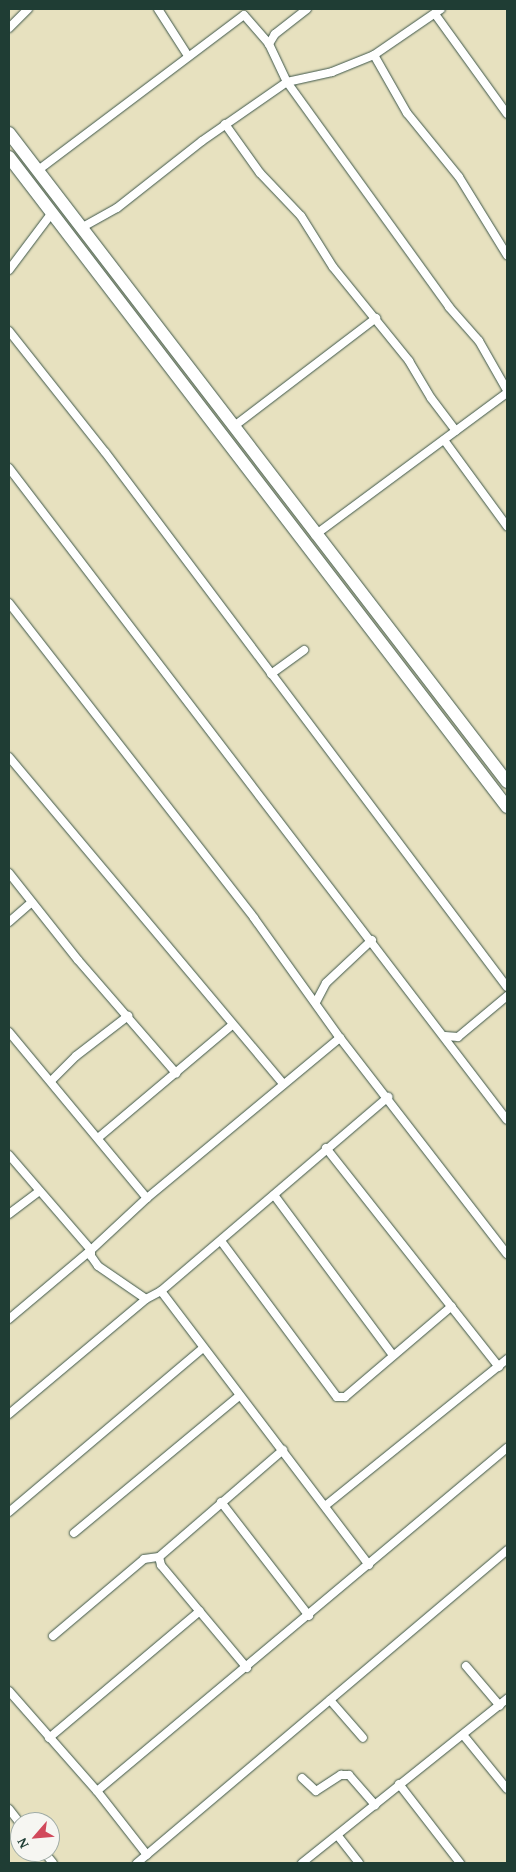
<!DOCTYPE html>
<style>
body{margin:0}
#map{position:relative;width:516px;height:1872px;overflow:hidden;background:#e7e1bf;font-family:"Gentium Book Plus",serif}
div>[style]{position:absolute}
.roads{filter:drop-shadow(0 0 1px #3d5649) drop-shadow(0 0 1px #3d5649)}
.street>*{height:8px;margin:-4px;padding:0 4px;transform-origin:4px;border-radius:4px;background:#fff}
.primary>*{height:12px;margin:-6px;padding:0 6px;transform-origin:6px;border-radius:6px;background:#fff}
span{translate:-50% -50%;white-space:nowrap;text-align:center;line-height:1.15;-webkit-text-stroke:5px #f6f6f2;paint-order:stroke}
.frame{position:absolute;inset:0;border:10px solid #1f3d34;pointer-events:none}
.north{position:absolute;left:10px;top:1812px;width:50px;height:50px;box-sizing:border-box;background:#f6f6f2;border:1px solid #a0aca6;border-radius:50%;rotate:243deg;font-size:14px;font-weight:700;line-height:20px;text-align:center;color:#1f3d34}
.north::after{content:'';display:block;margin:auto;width:18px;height:22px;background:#d1495b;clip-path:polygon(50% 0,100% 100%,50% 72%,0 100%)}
</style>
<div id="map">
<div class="roads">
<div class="street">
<div style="left:158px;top:9px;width:56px;rotate:57.4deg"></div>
<div style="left:307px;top:9px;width:41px;rotate:142deg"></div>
<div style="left:275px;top:34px;width:12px;rotate:121deg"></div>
<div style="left:269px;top:44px;width:42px;rotate:64.7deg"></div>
<div style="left:287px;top:82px;width:277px;rotate:54.2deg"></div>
<div style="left:449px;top:307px;width:45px;rotate:48.6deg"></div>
<div style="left:479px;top:341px;width:56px;rotate:60.3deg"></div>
<div style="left:435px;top:14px;width:123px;rotate:54.2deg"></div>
<div style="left:9px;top:28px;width:27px;rotate:-45deg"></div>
<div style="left:374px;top:55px;width:67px;rotate:60.4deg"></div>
<div style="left:407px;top:113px;width:82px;rotate:50.9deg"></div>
<div style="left:459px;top:177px;width:92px;rotate:58.4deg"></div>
<div style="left:225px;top:124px;width:60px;rotate:54.5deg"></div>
<div style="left:260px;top:173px;width:59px;rotate:46.4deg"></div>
<div style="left:301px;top:216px;width:60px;rotate:57.9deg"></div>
<div style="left:333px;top:267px;width:121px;rotate:51deg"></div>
<div style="left:409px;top:361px;width:43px;rotate:59.3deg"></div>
<div style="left:431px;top:398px;width:41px;rotate:52.9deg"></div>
<div style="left:37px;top:171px;width:259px;rotate:-37deg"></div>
<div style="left:244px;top:15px;width:38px;rotate:49deg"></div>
<div style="left:81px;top:228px;width:41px;rotate:-29.1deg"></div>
<div style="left:117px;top:208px;width:108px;rotate:-38.2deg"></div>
<div style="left:202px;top:141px;width:103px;rotate:-34.8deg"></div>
<div style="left:287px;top:82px;width:46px;rotate:-12.5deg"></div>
<div style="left:332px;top:72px;width:45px;rotate:-22deg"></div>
<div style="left:374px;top:55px;width:81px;rotate:-34.5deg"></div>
<div style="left:9px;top:270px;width:70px;rotate:-53.1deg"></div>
<div style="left:9px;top:331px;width:154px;rotate:51.6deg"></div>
<div style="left:105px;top:452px;width:669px;rotate:53.08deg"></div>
<div style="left:233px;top:427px;width:180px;rotate:-37.3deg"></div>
<div style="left:444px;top:440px;width:107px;rotate:53.8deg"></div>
<div style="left:9px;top:468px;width:820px;rotate:52.63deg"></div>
<div style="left:315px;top:535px;width:239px;rotate:-36.5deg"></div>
<div style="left:9px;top:603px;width:399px;rotate:52.1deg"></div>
<div style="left:254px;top:918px;width:148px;rotate:54.4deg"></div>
<div style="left:340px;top:1038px;width:273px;rotate:52.3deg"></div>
<div style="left:271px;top:674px;width:41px;rotate:-36deg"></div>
<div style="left:9px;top:757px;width:427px;rotate:50deg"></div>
<div style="left:9px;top:873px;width:111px;rotate:51.6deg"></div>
<div style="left:78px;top:960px;width:150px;rotate:49.1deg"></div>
<div style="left:9px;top:922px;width:30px;rotate:-41deg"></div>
<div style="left:316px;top:1002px;width:21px;rotate:-62deg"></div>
<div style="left:326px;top:983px;width:63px;rotate:-43.1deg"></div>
<div style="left:9px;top:1032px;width:216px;rotate:50.3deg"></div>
<div style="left:445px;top:1036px;width:13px;rotate:4deg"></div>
<div style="left:458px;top:1037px;width:64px;rotate:-39.9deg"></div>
<div style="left:51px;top:1081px;width:35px;rotate:-45deg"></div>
<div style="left:76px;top:1056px;width:66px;rotate:-37.6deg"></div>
<div style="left:98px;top:1138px;width:175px;rotate:-40.1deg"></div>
<div style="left:326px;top:1148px;width:279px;rotate:51.7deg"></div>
<div style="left:9px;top:1155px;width:125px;rotate:49.2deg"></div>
<div style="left:91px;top:1250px;width:6px;rotate:90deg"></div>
<div style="left:91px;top:1256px;width:12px;rotate:55deg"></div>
<div style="left:98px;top:1266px;width:58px;rotate:34.5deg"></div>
<div style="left:274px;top:1195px;width:199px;rotate:53.4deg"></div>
<div style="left:9px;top:1214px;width:38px;rotate:-37deg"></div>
<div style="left:221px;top:1241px;width:194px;rotate:53.4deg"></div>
<div style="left:337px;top:1397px;width:8px"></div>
<div style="left:345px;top:1397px;width:140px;rotate:-40.4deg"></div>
<div style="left:161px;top:1291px;width:344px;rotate:52.8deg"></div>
<div style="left:9px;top:1319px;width:107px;rotate:-40.1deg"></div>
<div style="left:91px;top:1250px;width:76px;rotate:-42.9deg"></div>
<div style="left:147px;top:1198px;width:251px;rotate:-39.7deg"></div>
<div style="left:9px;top:1414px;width:179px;rotate:-40deg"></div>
<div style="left:146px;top:1299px;width:17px;rotate:-28deg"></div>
<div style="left:161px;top:1291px;width:299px;rotate:-40.5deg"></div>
<div style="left:221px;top:1502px;width:144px;rotate:52.3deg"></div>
<div style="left:325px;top:1506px;width:234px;rotate:-38.9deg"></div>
<div style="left:9px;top:1512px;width:254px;rotate:-40.2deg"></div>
<div style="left:74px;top:1533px;width:214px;rotate:-39.7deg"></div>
<div style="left:53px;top:1636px;width:119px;rotate:-40.2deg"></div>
<div style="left:144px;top:1559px;width:15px;rotate:-8deg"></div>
<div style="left:466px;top:1666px;width:52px;rotate:49.6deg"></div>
<div style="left:247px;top:1668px;width:134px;rotate:-129.9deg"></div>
<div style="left:161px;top:1565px;width:8px;rotate:-104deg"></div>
<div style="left:159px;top:1557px;width:164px;rotate:-40.8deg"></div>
<div style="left:9px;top:1691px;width:133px;rotate:48.7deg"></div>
<div style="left:97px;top:1791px;width:81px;rotate:52deg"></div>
<div style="left:330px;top:1700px;width:50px;rotate:49deg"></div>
<div style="left:464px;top:1736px;width:68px;rotate:50.9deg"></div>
<div style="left:49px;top:1738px;width:197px;rotate:-40.1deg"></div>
<div style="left:302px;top:1778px;width:19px;rotate:43deg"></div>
<div style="left:316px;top:1791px;width:30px;rotate:-33deg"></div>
<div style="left:341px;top:1775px;width:8px"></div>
<div style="left:349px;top:1775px;width:40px;rotate:49deg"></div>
<div style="left:399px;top:1784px;width:100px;rotate:52.3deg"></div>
<div style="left:97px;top:1791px;width:535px;rotate:-39.92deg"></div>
<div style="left:9px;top:1809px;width:18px;rotate:52deg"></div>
<div style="left:338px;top:1836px;width:34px;rotate:52deg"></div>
<div style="left:44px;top:1852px;width:14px;rotate:51deg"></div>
<div style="left:137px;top:1863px;width:485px;rotate:-40.2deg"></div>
<div style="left:302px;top:1863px;width:263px;rotate:-38.7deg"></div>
</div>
<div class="primary">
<div style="left:9px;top:133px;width:818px;rotate:52.5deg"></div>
<div style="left:9px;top:157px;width:819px;rotate:52.54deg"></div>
</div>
</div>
<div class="frame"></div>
<div class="north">N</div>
</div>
